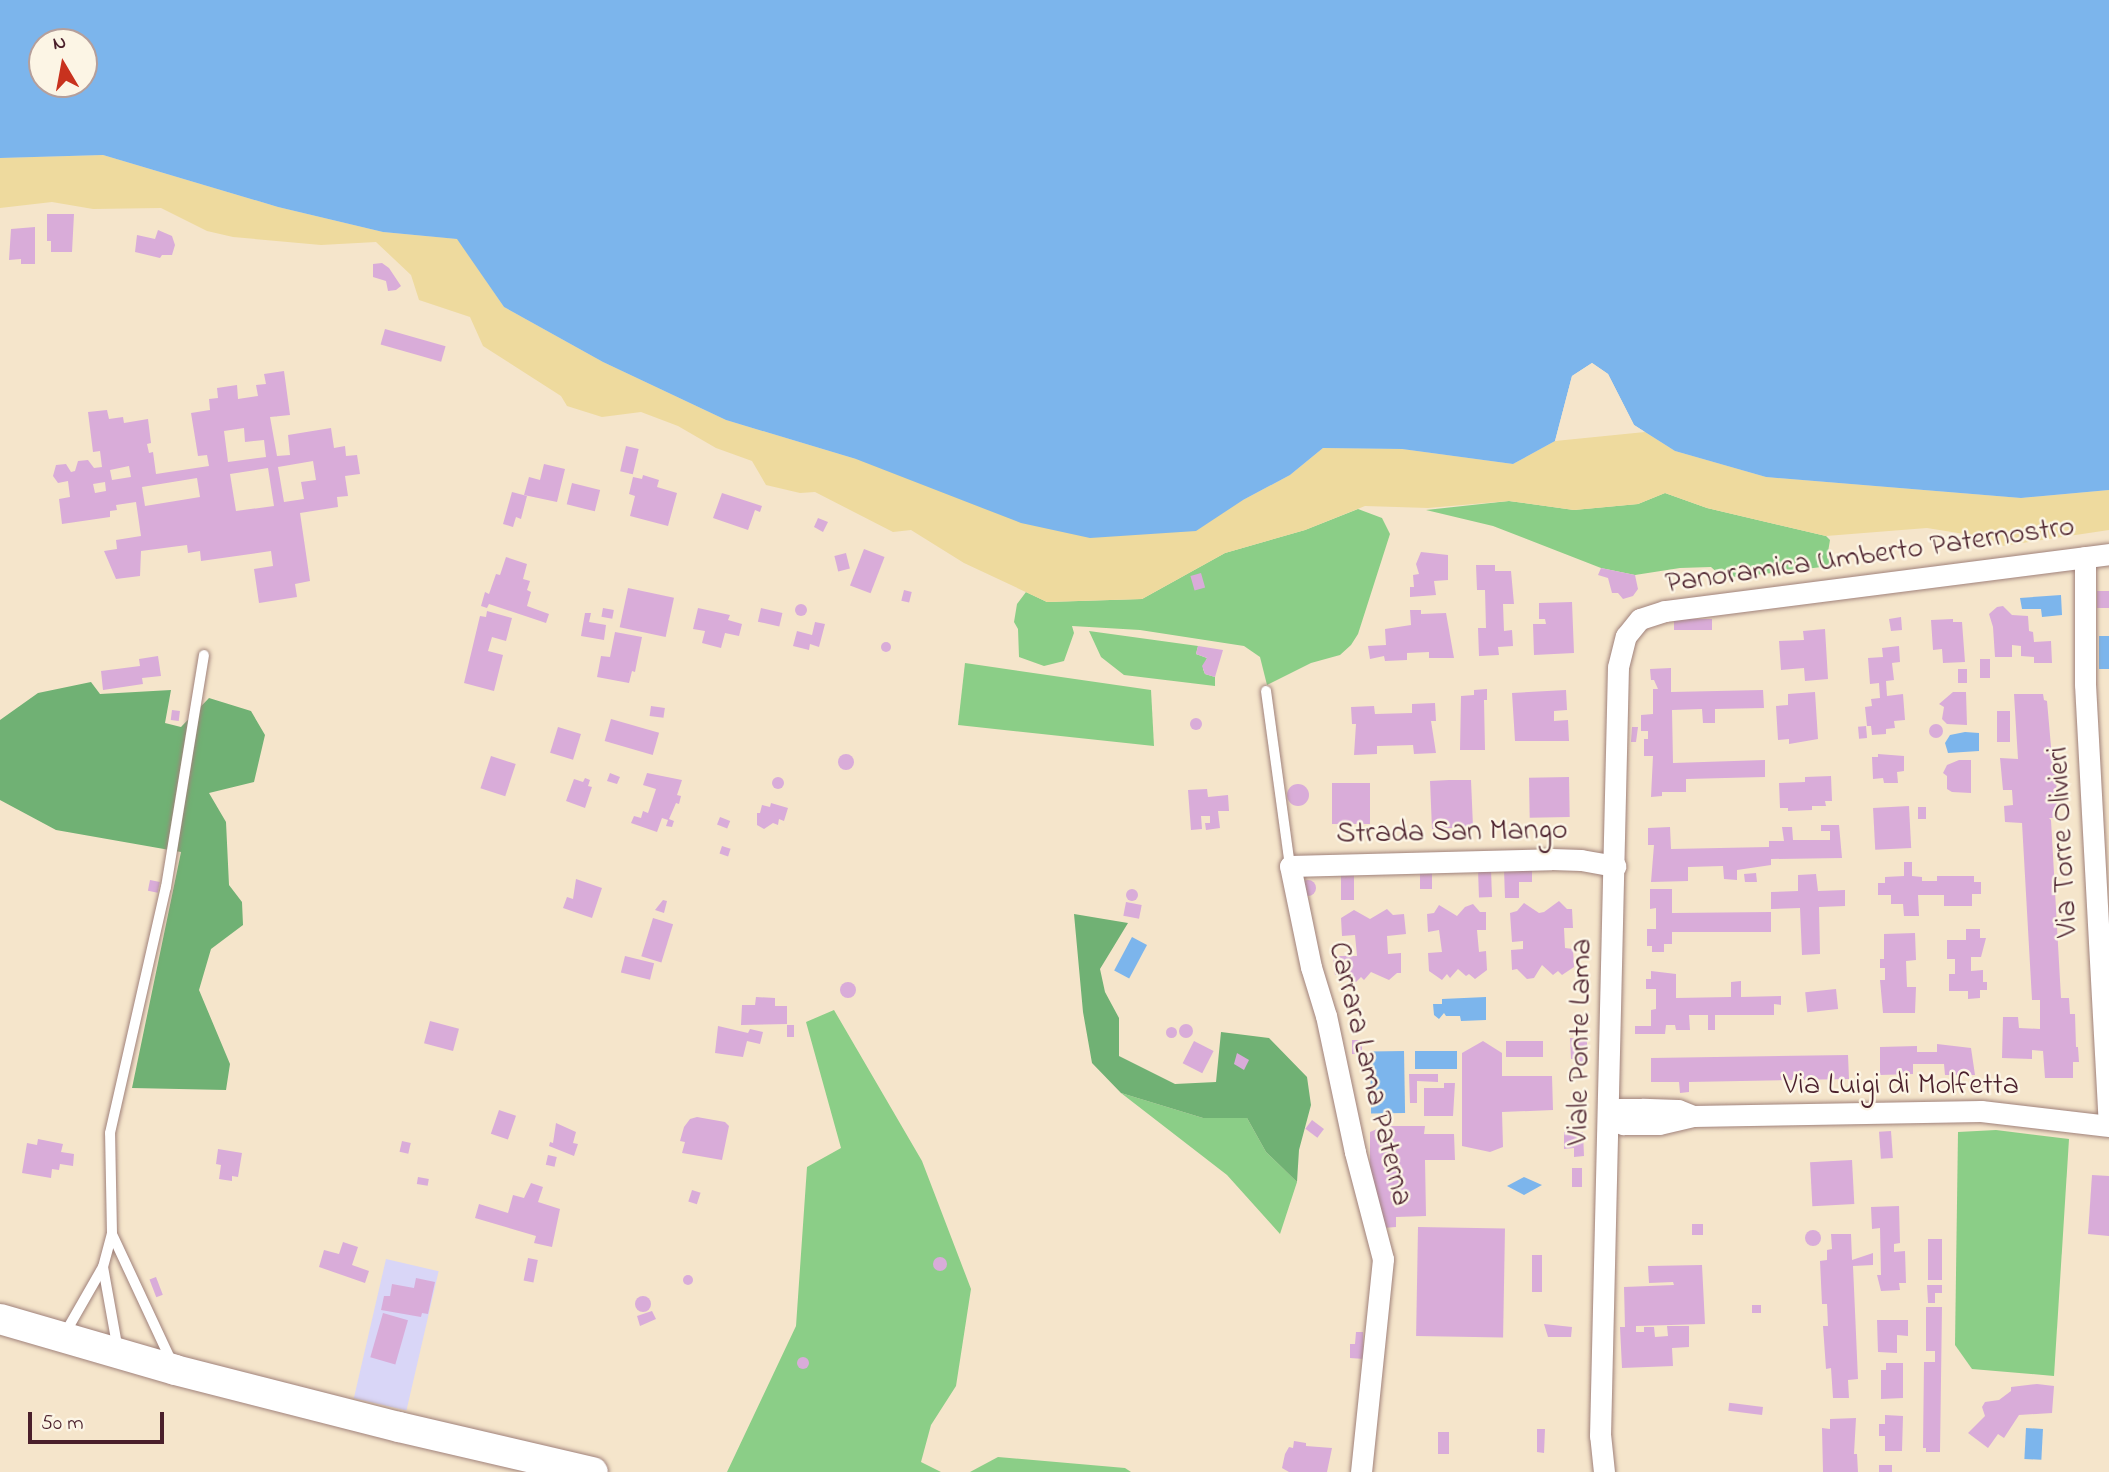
<!DOCTYPE html>
<style>
body{margin:0}
#map{position:relative;width:2109px;height:1472px;overflow:hidden;background:#f5e5cb;font-family:"Indie Flower",sans-serif}
div>[style]{position:absolute}
.built>*{inset:0;background:#d9d6f7;transform-origin:0 0}
.green>*{inset:0;background:#8bce87}
.forest>*{inset:0;background:#70b174}
.sand>*{inset:0;background:#eeda9e}
.water>*{inset:0;background:#7cb5ec;transform-origin:0 0}
.pier>*{inset:0;background:#f5e5cb}
.building>*{inset:0;background:#d9acd9;transform-origin:0 0}
.round{border-radius:50%}
.roads{filter:drop-shadow(0 0 2px #a0827b) drop-shadow(0 0 2px #a0827b)}
.lane>*{height:10px;margin:-5px;padding:0 5px;transform-origin:5px;border-radius:5px;background:#fff}
.street>*{height:21px;margin:-10.5px;padding:0 10.5px;transform-origin:10.5px;border-radius:10.5px;background:#fff}
.secondary>*{height:30px;margin:-15px;padding:0 15px;transform-origin:15px;border-radius:15px;background:#fff}
span{translate:-50% -50%;white-space:nowrap;text-align:center;line-height:1.15;-webkit-text-stroke:5px #fcf5e5;paint-order:stroke}
.street-label{font-size:30px;color:#4a1f2b}
.north{position:absolute;left:28px;top:28px;width:70px;height:70px;box-sizing:border-box;background:#fcf5e5;border:2px solid #b59f9b;border-radius:50%;rotate:350deg;font-size:19px;font-weight:700;line-height:28px;text-align:center;color:#4a1f2b}
.north::after{content:'';display:block;margin:auto;width:24px;height:32px;background:#c8321e;clip-path:polygon(50% 0,100% 100%,50% 72%,0 100%)}
.scale{position:absolute;left:28px;top:1412px;width:136px;height:32px;box-sizing:border-box;border:4px solid #4a1f2b;border-top:0;padding-left:9px;font-size:21px;line-height:24px;white-space:nowrap;color:#4a1f2b;-webkit-text-stroke:5px #fcf5e5;paint-order:stroke}
</style>
<div id="map">
<div class="built">
<div style="left:386px;top:1259px;width:54px;height:143px;rotate:13deg"></div>
</div>
<div class="green">
<div style="clip-path:polygon(1665px 493px,1707px 508px,1826px 536px,1830px 540px,1827px 558px,1836px 562px,1830px 566px,1739px 577px,1721px 576px,1711px 567px,1680px 568px,1635px 575px,1601px 568px,1493px 526px,1426px 510px,1509px 501px,1574px 510px,1638px 504px)"></div>
<div style="clip-path:polygon(1358px 509px,1382px 518px,1390px 534px,1358px 634px,1351px 645px,1340px 655px,1311px 663px,1267px 685px,1260px 657px,1244px 646px,1140px 630px,1072px 626px,1074px 633px,1064px 661px,1044px 666px,1019px 657px,1018px 629px,1014px 622px,1017px 604px,1026px 592px,1047px 602px,1142px 599px,1225px 553px,1305px 530px)"></div>
<div style="clip-path:polygon(1089px 631px,1198px 646px,1196px 654px,1207px 658px,1203px 669px,1205px 674px,1215px 677px,1215px 686px,1124px 675px,1101px 657px)"></div>
<div style="clip-path:polygon(965px 663px,1151px 690px,1154px 746px,958px 725px)"></div>
<div style="clip-path:polygon(834px 1010px,922px 1161px,971px 1289px,956px 1386px,931px 1425px,921px 1462px,941px 1472px,727px 1472px,796px 1326px,807px 1167px,841px 1148px,806px 1022px)"></div>
<div style="clip-path:polygon(1121px 1093px,1203px 1118px,1247px 1118px,1266px 1152px,1297px 1182px,1280px 1234px,1227px 1175px)"></div>
<div style="clip-path:polygon(1996px 1130px,2069px 1139px,2054px 1376px,1972px 1369px,1955px 1345px,1958px 1132px)"></div>
<div style="clip-path:polygon(998px 1457px,1125px 1468px,1131px 1472px,970px 1472px)"></div>
</div>
<div class="forest">
<div style="clip-path:polygon(91px 682px,100px 694px,171px 690px,165px 723px,181px 727px,209px 698px,251px 711px,265px 735px,254px 782px,209px 793px,226px 822px,229px 885px,242px 902px,243px 925px,211px 949px,199px 990px,230px 1064px,226px 1090px,132px 1088px,181px 852px,56px 830px,0 800px,0 720px,38px 693px)"></div>
<div style="clip-path:polygon(1074px 914px,1128px 923px,1100px 969px,1105px 992px,1119px 1018px,1119px 1056px,1175px 1084px,1216px 1082px,1221px 1032px,1269px 1038px,1307px 1077px,1311px 1105px,1299px 1150px,1297px 1182px,1266px 1152px,1247px 1118px,1203px 1118px,1121px 1093px,1092px 1063px,1083px 1012px)"></div>
</div>
<div class="sand">
<div style="clip-path:polygon(103px 155px,278px 207px,383px 232px,458px 239px,504px 307px,603px 362px,726px 420px,856px 459px,1243px 500px,1290px 475px,1323px 448px,1402px 449px,1513px 464px,1555px 441px,1645px 432px,1675px 451px,1766px 477px,2021px 498px,2109px 490px,2109px 530px,2002px 546px,1989px 538px,1927px 528px,1826px 536px,1707px 508px,1665px 493px,1638px 504px,1574px 510px,1509px 501px,1428px 508px,1365px 506px,1305px 530px,1225px 553px,1142px 599px,1047px 602px,964px 563px,911px 530px,893px 532px,815px 492px,800px 493px,766px 485px,752px 461px,716px 448px,678px 426px,641px 412px,602px 417px,567px 406px,561px 396px,483px 346px,470px 317px,419px 300px,411px 275px,376px 242px,321px 245px,233px 237px,207px 231px,161px 208px,93px 209px,52px 202px,0 208px,0 158px)"></div>
</div>
<div class="water">
<div style="clip-path:polygon(evenodd,0 0,2109px 0,2109px 490px,2021px 498px,1766px 477px,1675px 451px,1634px 425px,1608px 374px,1592px 363px,1572px 376px,1555px 441px,1513px 464px,1402px 449px,1323px 448px,1290px 475px,1243px 500px,1196px 531px,1090px 538px,1021px 523px,856px 459px,726px 420px,603px 362px,504px 307px,457px 239px,383px 232px,278px 207px,103px 155px,0 158px,0 0,42px 42px,84px 42px,84px 84px,42px 84px,42px 42px)"></div>
<div style="clip-path:polygon(2061px 595px,2062px 615px,2042px 617px,2041px 609px,2022px 609px,2020px 598px)"></div>
<div style="left:2109px;top:636px;width:33px;height:10px;rotate:90deg"></div>
<div style="clip-path:polygon(1965px 732px,1979px 733px,1979px 751px,1948px 753px,1945px 743px,1950px 735px)"></div>
<div style="left:1132px;top:937px;width:17px;height:38px;rotate:28deg"></div>
<div style="clip-path:polygon(1486px 997px,1486px 1020px,1461px 1021px,1460px 1016px,1446px 1016px,1444px 1013px,1439px 1019px,1434px 1015px,1433px 1004px,1442px 1004px,1442px 999px)"></div>
<div style="left:1404px;top:1051px;width:62px;height:34px;rotate:89deg"></div>
<div style="left:1415px;top:1051px;width:42px;height:18px"></div>
<div style="clip-path:polygon(1524px 1177px,1542px 1185px,1524px 1195px,1507px 1186px)"></div>
<div style="left:2026px;top:1428px;width:17px;height:31px;rotate:3deg"></div>
</div>
<div class="pier">
<div style="clip-path:polygon(1592px 363px,1608px 374px,1634px 425px,1645px 432px,1631px 427px,1605px 377px,1592px 367px,1575px 378px,1559px 440px,1555px 441px,1572px 376px)"></div>
</div>
<div class="building">
<div style="clip-path:polygon(47px 214px,74px 214px,72px 252px,51px 252px,51px 241px,47px 241px)"></div>
<div style="clip-path:polygon(35px 227px,35px 264px,21px 264px,21px 259px,9px 260px,11px 229px)"></div>
<div style="clip-path:polygon(158px 230px,172px 236px,175px 245px,172px 255px,162px 255px,160px 258px,135px 252px,137px 235px,155px 239px)"></div>
<div style="clip-path:polygon(382px 263px,389px 268px,401px 286px,396px 290px,388px 291px,386px 281px,373px 277px,373px 264px)"></div>
<div style="left:385px;top:329px;width:63px;height:16px;rotate:16deg"></div>
<div style="clip-path:polygon(evenodd,284px 371px,290px 415px,270px 417px,277px 456px,290px 455px,288px 435px,331px 428px,334px 448px,345px 446px,346px 456px,357px 455px,360px 474px,345px 476px,348px 496px,337px 497px,338px 507px,300px 513px,310px 581px,295px 584px,297px 597px,259px 603px,254px 569px,273px 566px,271px 551px,201px 561px,200px 551px,188px 553px,187px 545px,141px 551px,140px 576px,116px 579px,104px 551px,117px 549px,116px 540px,141px 536px,136px 502px,116px 505px,117px 510px,110px 511px,110px 517px,62px 524px,59px 499px,70px 497px,68px 481px,58px 483px,53px 476px,56px 465px,66px 464px,71px 472px,75px 471px,78px 461px,88px 460px,94px 468px,102px 467px,100px 451px,93px 452px,88px 412px,107px 410px,109px 419px,123px 417px,124px 423px,148px 419px,151px 443px,147px 444px,149px 453px,153px 452px,156px 474px,209px 466px,207px 455px,198px 456px,191px 413px,210px 410px,209px 399px,218px 398px,217px 388px,237px 385px,238px 399px,258px 396px,256px 385px,266px 384px,264px 374px,284px 371px,244px 428px,245px 442px,264px 440px,266px 457px,228px 462px,224px 431px,244px 428px,284px 371px,313px 461px,316px 480px,301px 482px,304px 499px,284px 502px,278px 467px,313px 461px,284px 371px,129px 466px,131px 477px,112px 480px,110px 470px,129px 466px,284px 371px,268px 468px,274px 506px,236px 511px,230px 474px,268px 468px,284px 371px,197px 478px,200px 497px,145px 506px,142px 487px,197px 478px,284px 371px,105px 482px,106px 491px,95px 493px,93px 484px,105px 482px)"></div>
<div style="left:626px;top:446px;width:13px;height:26px;rotate:13deg"></div>
<div style="clip-path:polygon(544px 464px,565px 469px,557px 502px,524px 495px,529px 477px,540px 480px)"></div>
<div style="clip-path:polygon(643px 475px,659px 480px,657px 487px,677px 493px,668px 526px,630px 516px,635px 496px,629px 494px,633px 477px,642px 479px)"></div>
<div style="left:572px;top:483px;width:29px;height:22px;rotate:14deg"></div>
<div style="clip-path:polygon(512px 492px,527px 496px,521px 519px,516px 517px,513px 527px,503px 524px)"></div>
<div style="clip-path:polygon(722px 493px,762px 506px,760px 512px,755px 510px,748px 530px,713px 518px)"></div>
<div style="clip-path:polygon(818px 518px,828px 522px,823px 532px,814px 527px)"></div>
<div style="left:864px;top:549px;width:22px;height:39px;rotate:21deg"></div>
<div style="clip-path:polygon(1421px 552px,1448px 555px,1448px 580px,1434px 581px,1436px 595px,1410px 597px,1410px 587px,1414px 587px,1413px 575px,1419px 574px,1416px 564px)"></div>
<div style="left:846px;top:553px;width:16px;height:12px;rotate:76deg"></div>
<div style="clip-path:polygon(506px 557px,527px 564px,523px 579px,530px 581px,527px 590px,531px 592px,527px 606px,549px 614px,546px 623px,489px 604px,487px 608px,481px 606px,485px 592px,489px 594px,496px 574px,500px 575px)"></div>
<div style="clip-path:polygon(1476px 565px,1495px 565px,1495px 571px,1511px 571px,1514px 604px,1503px 604px,1504px 631px,1512px 630px,1513px 646px,1498px 647px,1499px 655px,1479px 656px,1478px 628px,1486px 628px,1485px 590px,1477px 590px)"></div>
<div style="clip-path:polygon(1601px 568px,1635px 575px,1638px 589px,1633px 596px,1623px 599px,1618px 593px,1612px 593px,1608px 578px,1598px 575px)"></div>
<div style="left:1201px;top:573px;width:15px;height:11px;rotate:74deg"></div>
<div style="left:628px;top:588px;width:47px;height:40px;rotate:12deg"></div>
<div style="left:904px;top:590px;width:8px;height:11px;rotate:14deg"></div>
<div style="left:2097px;top:591px;width:12px;height:17px"></div>
<div style="clip-path:polygon(1572px 602px,1574px 653px,1534px 655px,1533px 624px,1546px 624px,1545px 619px,1539px 619px,1539px 603px)"></div>
<div class="round" style="left:795px;top:604px;width:12px;height:12px"></div>
<div style="clip-path:polygon(2003px 606px,2012px 615px,2028px 616px,2029px 631px,2033px 632px,2034px 642px,2051px 641px,2052px 663px,2034px 663px,2034px 657px,2021px 656px,2021px 646px,2012px 645px,2012px 657px,1995px 657px,1993px 627px,1989px 614px,1997px 607px)"></div>
<div style="left:603px;top:608px;width:11px;height:9px;rotate:10deg"></div>
<div style="clip-path:polygon(698px 608px,730px 615px,728px 620px,742px 624px,739px 636px,725px 633px,721px 648px,702px 643px,705px 631px,693px 629px)"></div>
<div style="left:761px;top:608px;width:22px;height:14px;rotate:13deg"></div>
<div style="clip-path:polygon(1410px 610px,1421px 610px,1421px 614px,1446px 613px,1454px 658px,1429px 658px,1429px 652px,1407px 653px,1407px 660px,1385px 661px,1384px 656px,1370px 659px,1368px 646px,1386px 645px,1385px 629px,1411px 625px)"></div>
<div style="clip-path:polygon(487px 611px,512px 618px,506px 641px,492px 637px,488px 651px,503px 655px,494px 691px,464px 683px,480px 616px,486px 617px)"></div>
<div style="clip-path:polygon(585px 613px,591px 613px,589px 622px,606px 625px,604px 640px,581px 636px)"></div>
<div style="clip-path:polygon(1901px 617px,1902px 630px,1891px 631px,1889px 619px)"></div>
<div style="left:1712px;top:619px;width:11px;height:38px;rotate:90deg"></div>
<div style="clip-path:polygon(1953px 619px,1953px 622px,1962px 622px,1965px 662px,1943px 663px,1942px 649px,1933px 650px,1931px 620px)"></div>
<div style="clip-path:polygon(815px 622px,825px 624px,819px 647px,810px 644px,809px 650px,793px 646px,797px 631px,812px 635px)"></div>
<div style="clip-path:polygon(1825px 629px,1828px 679px,1805px 681px,1804px 668px,1781px 670px,1779px 641px,1804px 640px,1803px 631px)"></div>
<div style="clip-path:polygon(615px 632px,642px 637px,635px 672px,632px 671px,629px 683px,597px 677px,601px 656px,610px 657px)"></div>
<div class="round" style="left:881px;top:642px;width:10px;height:10px"></div>
<div style="clip-path:polygon(1198px 646px,1223px 650px,1215px 677px,1205px 674px,1202px 666px,1207px 658px,1196px 654px)"></div>
<div style="clip-path:polygon(1899px 646px,1900px 662px,1892px 663px,1894px 680px,1886px 681px,1887px 696px,1903px 694px,1905px 720px,1894px 721px,1895px 728px,1886px 729px,1886px 734px,1872px 735px,1871px 726px,1867px 726px,1865px 707px,1872px 706px,1871px 699px,1880px 698px,1879px 683px,1870px 684px,1868px 658px,1883px 657px,1882px 648px)"></div>
<div style="clip-path:polygon(158px 656px,161px 676px,142px 678px,143px 684px,103px 690px,101px 671px,140px 666px,139px 659px)"></div>
<div style="left:1980px;top:659px;width:10px;height:19px"></div>
<div style="clip-path:polygon(1671px 668px,1671px 692px,1763px 690px,1764px 708px,1715px 709px,1715px 723px,1703px 723px,1702px 709px,1672px 710px,1673px 763px,1765px 760px,1765px 777px,1686px 779px,1686px 792px,1662px 792px,1662px 796px,1651px 797px,1653px 756px,1644px 756px,1644px 739px,1648px 739px,1648px 731px,1641px 731px,1641px 715px,1653px 714px,1653px 689px,1658px 689px,1654px 680px,1651px 680px,1650px 669px)"></div>
<div style="left:1958px;top:669px;width:9px;height:14px"></div>
<div style="clip-path:polygon(1487px 689px,1487px 700px,1484px 700px,1485px 750px,1460px 750px,1461px 696px,1474px 695px,1474px 690px)"></div>
<div style="clip-path:polygon(1566px 690px,1567px 710px,1554px 711px,1554px 721px,1568px 720px,1569px 741px,1515px 741px,1512px 693px)"></div>
<div style="clip-path:polygon(1815px 692px,1818px 739px,1789px 744px,1789px 739px,1778px 740px,1776px 706px,1788px 705px,1788px 694px)"></div>
<div style="clip-path:polygon(1953px 692px,1966px 692px,1967px 725px,1947px 724px,1942px 719px,1944px 707px,1939px 704px)"></div>
<div style="clip-path:polygon(2014px 694px,2043px 694px,2044px 700px,2047px 701px,2052px 758px,2056px 758px,2057px 818px,2049px 818px,2051px 820px,2061px 998px,2069px 998px,2070px 1014px,2075px 1014px,2076px 1047px,2078px 1047px,2079px 1062px,2073px 1062px,2073px 1078px,2045px 1078px,2043px 1051px,2032px 1050px,2032px 1059px,2002px 1058px,2003px 1017px,2018px 1017px,2019px 1028px,2040px 1029px,2040px 1000px,2032px 1000px,2022px 823px,2005px 822px,2004px 806px,2013px 805px,2012px 790px,2003px 790px,2000px 758px,2018px 759px)"></div>
<div style="clip-path:polygon(1435px 703px,1436px 721px,1431px 721px,1436px 753px,1414px 754px,1413px 745px,1377px 746px,1377px 754px,1354px 755px,1356px 724px,1352px 724px,1351px 707px,1374px 706px,1375px 714px,1412px 713px,1412px 704px)"></div>
<div style="left:651px;top:706px;width:14px;height:10px;rotate:8deg"></div>
<div style="left:172px;top:710px;width:8px;height:10px;rotate:7deg"></div>
<div style="left:1997px;top:711px;width:13px;height:31px"></div>
<div class="round" style="left:1190px;top:718px;width:12px;height:12px"></div>
<div style="left:611px;top:719px;width:50px;height:23px;rotate:16deg"></div>
<div class="round" style="left:1929px;top:724px;width:14px;height:14px"></div>
<div style="left:1866px;top:726px;width:12px;height:8px;rotate:85deg"></div>
<div style="left:558px;top:727px;width:24px;height:27px;rotate:17deg"></div>
<div style="clip-path:polygon(1632px 727px,1638px 727px,1636px 742px,1631px 742px)"></div>
<div style="clip-path:polygon(1878px 754px,1904px 756px,1904px 771px,1897px 772px,1898px 783px,1884px 783px,1883px 778px,1873px 779px,1872px 757px,1878px 757px)"></div>
<div class="round" style="left:838px;top:754px;width:16px;height:16px"></div>
<div style="left:491px;top:756px;width:26px;height:34px;rotate:18deg"></div>
<div style="clip-path:polygon(1959px 760px,1971px 760px,1971px 793px,1952px 792px,1947px 789px,1947px 776px,1943px 773px,1947px 765px)"></div>
<div style="clip-path:polygon(610px 773px,620px 777px,617px 784px,607px 781px)"></div>
<div style="clip-path:polygon(647px 773px,682px 780px,677px 795px,681px 796px,679px 804px,676px 803px,669px 819px,674px 821px,672px 827px,666px 826px,668px 820px,662px 818px,657px 832px,631px 823px,634px 816px,641px 818px,643px 811px,648px 813px,656px 789px,643px 785px)"></div>
<div style="clip-path:polygon(1831px 776px,1832px 801px,1825px 801px,1826px 806px,1812px 806px,1812px 810px,1788px 811px,1788px 808px,1780px 808px,1779px 783px,1805px 782px,1805px 777px)"></div>
<div class="round" style="left:772px;top:777px;width:12px;height:12px"></div>
<div style="left:1569px;top:777px;width:40px;height:40px;rotate:89deg"></div>
<div style="clip-path:polygon(585px 778px,590px 780px,588px 786px,592px 787px,585px 808px,566px 801px,574px 779px,583px 782px)"></div>
<div style="clip-path:polygon(1449px 780px,1471px 780px,1473px 827px,1432px 829px,1430px 781px)"></div>
<div style="left:1332px;top:783px;width:38px;height:41px"></div>
<div class="round" style="left:1287px;top:784px;width:22px;height:22px"></div>
<div style="clip-path:polygon(1207px 789px,1208px 797px,1228px 795px,1229px 811px,1218px 811px,1220px 828px,1206px 830px,1205px 823px,1210px 823px,1210px 816px,1201px 816px,1202px 829px,1191px 830px,1188px 790px)"></div>
<div style="clip-path:polygon(771px 803px,788px 808px,784px 821px,779px 819px,778px 825px,773px 823px,764px 829px,757px 825px,757px 813px,760px 813px,762px 805px,770px 807px)"></div>
<div style="left:1909px;top:806px;width:42px;height:36px;rotate:87deg"></div>
<div style="left:1918px;top:807px;width:8px;height:12px"></div>
<div style="left:720px;top:817px;width:11px;height:8px;rotate:22deg"></div>
<div style="clip-path:polygon(1821px 825px,1839px 825px,1842px 858px,1771px 859px,1771px 865px,1737px 870px,1737px 880px,1724px 879px,1723px 866px,1688px 867px,1688px 881px,1651px 882px,1654px 845px,1648px 845px,1648px 828px,1670px 827px,1671px 849px,1769px 847px,1769px 841px,1784px 841px,1782px 827px,1792px 827px,1793px 840px,1830px 840px,1830px 831px,1821px 831px)"></div>
<div style="left:722px;top:846px;width:9px;height:8px;rotate:18deg"></div>
<div style="clip-path:polygon(1904px 862px,1912px 862px,1912px 876px,1922px 877px,1922px 881px,1937px 881px,1937px 876px,1974px 876px,1974px 882px,1981px 882px,1981px 894px,1972px 894px,1972px 906px,1944px 906px,1944px 895px,1918px 895px,1919px 916px,1904px 916px,1903px 904px,1891px 904px,1891px 895px,1878px 895px,1878px 883px,1885px 883px,1885px 877px,1904px 876px)"></div>
<div style="clip-path:polygon(1532px 868px,1532px 882px,1519px 882px,1519px 898px,1505px 898px,1504px 869px)"></div>
<div style="left:1491px;top:869px;width:28px;height:13px;rotate:88deg"></div>
<div style="left:1420px;top:871px;width:12px;height:18px"></div>
<div style="left:1341px;top:873px;width:13px;height:27px"></div>
<div style="clip-path:polygon(1756px 873px,1757px 882px,1745px 882px,1744px 874px)"></div>
<div style="clip-path:polygon(1816px 874px,1818px 891px,1845px 890px,1845px 906px,1819px 907px,1820px 954px,1802px 955px,1800px 908px,1771px 909px,1771px 892px,1798px 891px,1798px 875px)"></div>
<div style="clip-path:polygon(576px 879px,602px 888px,592px 918px,563px 908px,567px 897px,573px 899px)"></div>
<div style="left:150px;top:880px;width:10px;height:11px;rotate:11deg"></div>
<div class="round" style="left:1300px;top:880px;width:16px;height:16px"></div>
<div class="round" style="left:1126px;top:889px;width:12px;height:12px"></div>
<div style="clip-path:polygon(1650px 889px,1672px 889px,1672px 913px,1771px 912px,1771px 932px,1672px 932px,1672px 944px,1664px 944px,1664px 952px,1652px 952px,1652px 946px,1647px 946px,1647px 929px,1656px 929px,1656px 908px,1650px 909px)"></div>
<div style="clip-path:polygon(663px 900px,667px 901px,664px 913px,655px 910px)"></div>
<div style="clip-path:polygon(1559px 901px,1567px 909px,1572px 909px,1573px 928px,1564px 928px,1565px 948px,1573px 949px,1574px 967px,1562px 975px,1558px 971px,1553px 975px,1542px 965px,1534px 978px,1527px 979px,1517px 969px,1512px 970px,1511px 950px,1523px 949px,1523px 941px,1512px 942px,1510px 913px,1517px 911px,1524px 903px,1539px 913px,1544px 912px)"></div>
<div style="left:1126px;top:902px;width:16px;height:14px;rotate:11deg"></div>
<div style="clip-path:polygon(1473px 904px,1480px 912px,1486px 912px,1486px 930px,1477px 930px,1479px 952px,1486px 951px,1487px 970px,1475px 979px,1469px 974px,1466px 976px,1458px 969px,1450px 978px,1447px 974px,1442px 980px,1429px 971px,1428px 953px,1442px 952px,1439px 930px,1428px 932px,1427px 914px,1434px 913px,1439px 905px,1457px 916px,1465px 907px)"></div>
<div style="clip-path:polygon(1387px 909px,1393px 915px,1404px 914px,1406px 934px,1387px 936px,1388px 954px,1401px 953px,1401px 973px,1397px 973px,1389px 980px,1371px 972px,1364px 980px,1361px 977px,1356px 982px,1344px 975px,1335px 975px,1333px 956px,1357px 956px,1355px 935px,1342px 936px,1341px 918px,1354px 910px,1370px 919px)"></div>
<div style="left:653px;top:918px;width:21px;height:40px;rotate:17deg"></div>
<div style="clip-path:polygon(1966px 929px,1980px 929px,1980px 938px,1986px 938px,1981px 957px,1971px 957px,1971px 971px,1983px 970px,1983px 982px,1987px 982px,1987px 990px,1980px 990px,1980px 998px,1968px 999px,1968px 991px,1949px 991px,1949px 974px,1955px 974px,1955px 959px,1947px 959px,1947px 940px,1966px 940px)"></div>
<div style="clip-path:polygon(1915px 933px,1916px 960px,1906px 961px,1907px 987px,1916px 987px,1915px 1013px,1883px 1013px,1880px 980px,1885px 980px,1885px 968px,1880px 968px,1880px 959px,1884px 959px,1884px 934px)"></div>
<div style="left:625px;top:956px;width:30px;height:17px;rotate:14deg"></div>
<div style="clip-path:polygon(1651px 971px,1676px 974px,1676px 998px,1731px 997px,1731px 982px,1741px 981px,1741px 997px,1781px 996px,1781px 1005px,1774px 1004px,1774px 1015px,1715px 1015px,1715px 1030px,1708px 1030px,1708px 1015px,1689px 1015px,1690px 1030px,1676px 1030px,1675px 1025px,1666px 1025px,1665px 1034px,1635px 1034px,1635px 1026px,1651px 1026px,1651px 1010px,1656px 1009px,1656px 989px,1646px 989px,1646px 979px,1651px 979px)"></div>
<div class="round" style="left:840px;top:982px;width:16px;height:16px"></div>
<div style="left:1836px;top:989px;width:20px;height:31px;rotate:84deg"></div>
<div style="clip-path:polygon(756px 997px,775px 998px,775px 1006px,787px 1006px,787px 1024px,741px 1025px,742px 1005px,755px 1005px)"></div>
<div style="left:430px;top:1021px;width:30px;height:23px;rotate:15deg"></div>
<div class="round" style="left:1179px;top:1024px;width:14px;height:14px"></div>
<div style="left:787px;top:1025px;width:7px;height:12px"></div>
<div style="clip-path:polygon(718px 1026px,748px 1033px,750px 1029px,763px 1032px,760px 1044px,747px 1041px,743px 1057px,715px 1053px)"></div>
<div class="round" style="left:1165.5px;top:1026.5px;width:11px;height:11px"></div>
<div style="clip-path:polygon(1570px 1038px,1587px 1038px,1587px 1064px,1578px 1064px,1578px 1059px,1571px 1059px)"></div>
<div style="left:1352px;top:1040px;width:10px;height:14px"></div>
<div style="left:1194px;top:1041px;width:22px;height:25px;rotate:27deg"></div>
<div style="clip-path:polygon(1483px 1041px,1502px 1053px,1502px 1076px,1552px 1076px,1553px 1110px,1502px 1112px,1503px 1147px,1490px 1152px,1462px 1146px,1462px 1053px)"></div>
<div style="left:1506px;top:1041px;width:37px;height:16px"></div>
<div style="clip-path:polygon(1937px 1044px,1971px 1048px,1975px 1075px,1945px 1075px,1944px 1064px,1913px 1064px,1913px 1074px,1880px 1075px,1880px 1047px,1917px 1046px,1917px 1052px,1937px 1052px)"></div>
<div style="clip-path:polygon(1237px 1053px,1249px 1060px,1244px 1070px,1234px 1064px)"></div>
<div style="clip-path:polygon(1848px 1055px,1849px 1079px,1689px 1082px,1689px 1092px,1680px 1093px,1679px 1082px,1651px 1082px,1651px 1058px)"></div>
<div style="clip-path:polygon(1409px 1074px,1438px 1074px,1438px 1082px,1417px 1081px,1417px 1103px,1410px 1103px)"></div>
<div style="clip-path:polygon(1444px 1083px,1455px 1083px,1453px 1116px,1424px 1116px,1424px 1088px,1444px 1088px)"></div>
<div style="left:499px;top:1110px;width:18px;height:25px;rotate:19deg"></div>
<div style="clip-path:polygon(697px 1117px,725px 1122px,729px 1126px,722px 1160px,682px 1153px,685px 1142px,680px 1141px,684px 1127px,690px 1119px)"></div>
<div style="left:1312px;top:1120px;width:15px;height:11px;rotate:37deg"></div>
<div style="clip-path:polygon(556px 1123px,576px 1132px,573px 1143px,578px 1144px,574px 1156px,549px 1146px,550px 1142px,553px 1143px)"></div>
<div style="clip-path:polygon(1384px 1126px,1425px 1126px,1424px 1134px,1454px 1134px,1455px 1160px,1425px 1160px,1426px 1216px,1396px 1217px,1396px 1227px,1383px 1228px,1367px 1165px,1370px 1166px,1370px 1132px)"></div>
<div style="left:1891px;top:1131px;width:27px;height:12px;rotate:86deg"></div>
<div style="clip-path:polygon(1564px 1132px,1583px 1132px,1584px 1156px,1574px 1157px,1574px 1148px,1564px 1149px)"></div>
<div style="clip-path:polygon(38px 1139px,63px 1144px,61px 1152px,74px 1154px,73px 1166px,60px 1164px,59px 1170px,52px 1169px,51px 1178px,22px 1173px,27px 1143px,37px 1145px)"></div>
<div style="left:402px;top:1141px;width:9px;height:11px;rotate:13deg"></div>
<div style="clip-path:polygon(218px 1149px,242px 1153px,238px 1177px,232px 1176px,232px 1181px,219px 1179px,221px 1165px,216px 1164px)"></div>
<div style="left:548px;top:1155px;width:9px;height:10px;rotate:13deg"></div>
<div style="left:1852px;top:1160px;width:44px;height:42px;rotate:87deg"></div>
<div style="left:1572px;top:1168px;width:10px;height:19px"></div>
<div style="clip-path:polygon(2092px 1175px,2109px 1176px,2109px 1236px,2088px 1234px)"></div>
<div style="left:418px;top:1177px;width:11px;height:7px;rotate:10deg"></div>
<div style="clip-path:polygon(531px 1183px,543px 1187px,538px 1202px,560px 1209px,552px 1247px,534px 1243px,536px 1236px,475px 1218px,479px 1204px,508px 1213px,513px 1195px,524px 1198px)"></div>
<div style="left:692px;top:1190px;width:9px;height:12px;rotate:18deg"></div>
<div style="clip-path:polygon(1899px 1206px,1900px 1243px,1894px 1244px,1894px 1252px,1905px 1251px,1906px 1283px,1899px 1283px,1900px 1290px,1881px 1291px,1877px 1275px,1881px 1275px,1880px 1228px,1872px 1229px,1871px 1207px)"></div>
<div style="left:1692px;top:1224px;width:11px;height:11px"></div>
<div style="left:1418px;top:1227px;width:87px;height:109px;rotate:1deg"></div>
<div class="round" style="left:1805px;top:1230px;width:16px;height:16px"></div>
<div style="clip-path:polygon(1831px 1234px,1851px 1234px,1852px 1260px,1873px 1253px,1873px 1265px,1853px 1266px,1858px 1379px,1848px 1380px,1849px 1398px,1833px 1398px,1831px 1368px,1826px 1369px,1823px 1326px,1828px 1326px,1827px 1304px,1822px 1304px,1820px 1261px,1827px 1260px,1827px 1250px,1832px 1249px)"></div>
<div style="left:1928px;top:1239px;width:14px;height:41px"></div>
<div style="clip-path:polygon(343px 1242px,358px 1247px,352px 1265px,369px 1271px,365px 1283px,319px 1267px,324px 1250px,339px 1254px)"></div>
<div style="left:1532px;top:1255px;width:10px;height:37px"></div>
<div class="round" style="left:933px;top:1257px;width:14px;height:14px"></div>
<div style="left:528px;top:1258px;width:10px;height:23px;rotate:11deg"></div>
<div style="clip-path:polygon(1702px 1265px,1705px 1324px,1636px 1326px,1636px 1332px,1644px 1332px,1644px 1327px,1654px 1327px,1655px 1337px,1668px 1336px,1667px 1326px,1689px 1326px,1689px 1347px,1672px 1348px,1673px 1366px,1622px 1368px,1620px 1327px,1625px 1327px,1624px 1287px,1674px 1285px,1673px 1282px,1649px 1283px,1648px 1266px)"></div>
<div class="round" style="left:683px;top:1275px;width:10px;height:10px"></div>
<div style="left:156px;top:1277px;width:19px;height:7px;rotate:69deg"></div>
<div style="clip-path:polygon(416px 1278px,435px 1282px,428px 1314px,422px 1313px,421px 1317px,381px 1310px,384px 1296px,390px 1296px,392px 1284px,414px 1288px)"></div>
<div style="clip-path:polygon(1927px 1285px,1942px 1285px,1942px 1293px,1935px 1293px,1935px 1303px,1928px 1303px)"></div>
<div class="round" style="left:635px;top:1296px;width:16px;height:16px"></div>
<div style="left:1752px;top:1305px;width:9px;height:8px"></div>
<div style="clip-path:polygon(1926px 1307px,1942px 1307px,1940px 1452px,1926px 1452px,1926px 1448px,1923px 1448px,1924px 1362px,1935px 1362px,1935px 1351px,1926px 1351px)"></div>
<div style="clip-path:polygon(652px 1311px,656px 1319px,640px 1326px,637px 1316px)"></div>
<div style="left:383px;top:1313px;width:26px;height:46px;rotate:16deg"></div>
<div style="clip-path:polygon(1877px 1320px,1908px 1320px,1908px 1336px,1897px 1335px,1897px 1353px,1878px 1352px)"></div>
<div style="clip-path:polygon(1544px 1324px,1572px 1327px,1571px 1337px,1548px 1337px)"></div>
<div style="clip-path:polygon(1356px 1332px,1363px 1332px,1364px 1359px,1350px 1358px,1350px 1344px,1355px 1344px)"></div>
<div class="round" style="left:797px;top:1357px;width:12px;height:12px"></div>
<div style="clip-path:polygon(1886px 1363px,1903px 1363px,1903px 1398px,1881px 1399px,1881px 1370px,1886px 1370px)"></div>
<div style="clip-path:polygon(2037px 1384px,2054px 1386px,2052px 1413px,2019px 1415px,2004px 1438px,1998px 1434px,1988px 1448px,1968px 1433px,1985px 1416px,1982px 1407px,1985px 1402px,1999px 1400px,2011px 1391px,2011px 1387px)"></div>
<div style="left:1763px;top:1407px;width:8px;height:34px;rotate:97deg"></div>
<div style="clip-path:polygon(1885px 1415px,1903px 1416px,1902px 1451px,1885px 1451px,1885px 1436px,1879px 1436px,1879px 1424px,1885px 1424px)"></div>
<div style="clip-path:polygon(1856px 1418px,1854px 1454px,1857px 1454px,1858px 1472px,1823px 1472px,1822px 1428px,1830px 1429px,1830px 1419px)"></div>
<div style="clip-path:polygon(1537px 1429px,1545px 1429px,1544px 1453px,1537px 1452px)"></div>
<div style="left:1438px;top:1432px;width:11px;height:22px"></div>
<div style="clip-path:polygon(1294px 1441px,1306px 1443px,1306px 1446px,1332px 1448px,1327px 1472px,1289px 1472px,1282px 1468px,1285px 1454px,1289px 1447px,1293px 1448px)"></div>
<div style="left:1879px;top:1465px;width:13px;height:7px"></div>
</div>
<div class="roads">
<div class="lane">
<div style="left:1266px;top:691px;width:177px;rotate:82.2deg"></div>
<div style="left:112px;top:1234px;width:145px;rotate:65deg"></div>
<div style="left:103px;top:1267px;width:84px;rotate:79.8deg"></div>
<div style="left:64px;top:1335px;width:78px;rotate:-60.2deg"></div>
<div style="left:103px;top:1267px;width:34px;rotate:-75deg"></div>
<div style="left:112px;top:1234px;width:101px;rotate:-91.1deg"></div>
<div style="left:110px;top:1133px;width:252px;rotate:-77.2deg"></div>
<div style="left:166px;top:887px;width:235px;rotate:-80.7deg"></div>
</div>
<div class="street">
<div style="left:2085px;top:557px;width:127px;rotate:90deg"></div>
<div style="left:2085px;top:684px;width:440px;rotate:86.9deg"></div>
<div style="left:1693px;top:1116px;width:16px;rotate:-158deg"></div>
<div style="left:1678px;top:1110px;width:36px;rotate:-178deg"></div>
<div style="left:1642px;top:1109px;width:22px;rotate:180deg"></div>
<div style="left:1620px;top:1109px;width:14px;rotate:146deg"></div>
<div style="left:1608px;top:1117px;width:17px;rotate:25deg"></div>
<div style="left:1623px;top:1124px;width:36px"></div>
<div style="left:1659px;top:1124px;width:35px;rotate:-13deg"></div>
<div style="left:1693px;top:1116px;width:288px;rotate:-1deg"></div>
<div style="left:1981px;top:1111px;width:129px;rotate:6.7deg"></div>
<div style="left:1361px;top:1472px;width:214px;rotate:-84.1deg"></div>
<div style="left:1383px;top:1259px;width:111px;rotate:-104.7deg"></div>
<div style="left:1355px;top:1152px;width:139px;rotate:-102deg"></div>
<div style="left:1326px;top:1016px;width:51px;rotate:-107deg"></div>
<div style="left:1311px;top:967px;width:103px;rotate:-101.7deg"></div>
<div style="left:1290px;top:866px;width:261px;rotate:-1.5deg"></div>
<div style="left:1551px;top:859px;width:30px;rotate:2deg"></div>
<div style="left:1581px;top:860px;width:35px;rotate:10deg"></div>
<div style="left:1604px;top:1472px;width:36px;rotate:-96deg"></div>
<div style="left:1600px;top:1436px;width:769px;rotate:-88.66deg"></div>
<div style="left:1618px;top:667px;width:32px;rotate:-76deg"></div>
<div style="left:1626px;top:636px;width:22px;rotate:-51deg"></div>
<div style="left:1640px;top:619px;width:26px;rotate:-18deg"></div>
<div style="left:1665px;top:611px;width:448px;rotate:-7.3deg"></div>
</div>
<div class="secondary">
<div style="left:0;top:1319px;width:182px;rotate:16.2deg"></div>
<div style="left:175px;top:1370px;width:231px;rotate:14.3deg"></div>
<div style="left:399px;top:1427px;width:199px;rotate:13.1deg"></div>
</div>
</div>
<div class="street-label">
<span style="left:1870px;top:556px;rotate:-8deg">Panoramica Umberto Paternostro</span>
<span style="left:1452px;top:833px;rotate:-1deg">Strada San Mango</span>
<span style="left:2064px;top:842px;rotate:-93deg">Via Torre Olivieri</span>
<span style="left:1581px;top:1042px;rotate:-89deg">Viale Ponte Lama</span>
<span style="left:1369px;top:1074px;rotate:76deg">Carrara Lama Paterna</span>
<span style="left:1901px;top:1086px">Via Luigi di Molfetta</span>
</div>
<div class="north">N</div>
<div class="scale">50 m</div>
</div>
